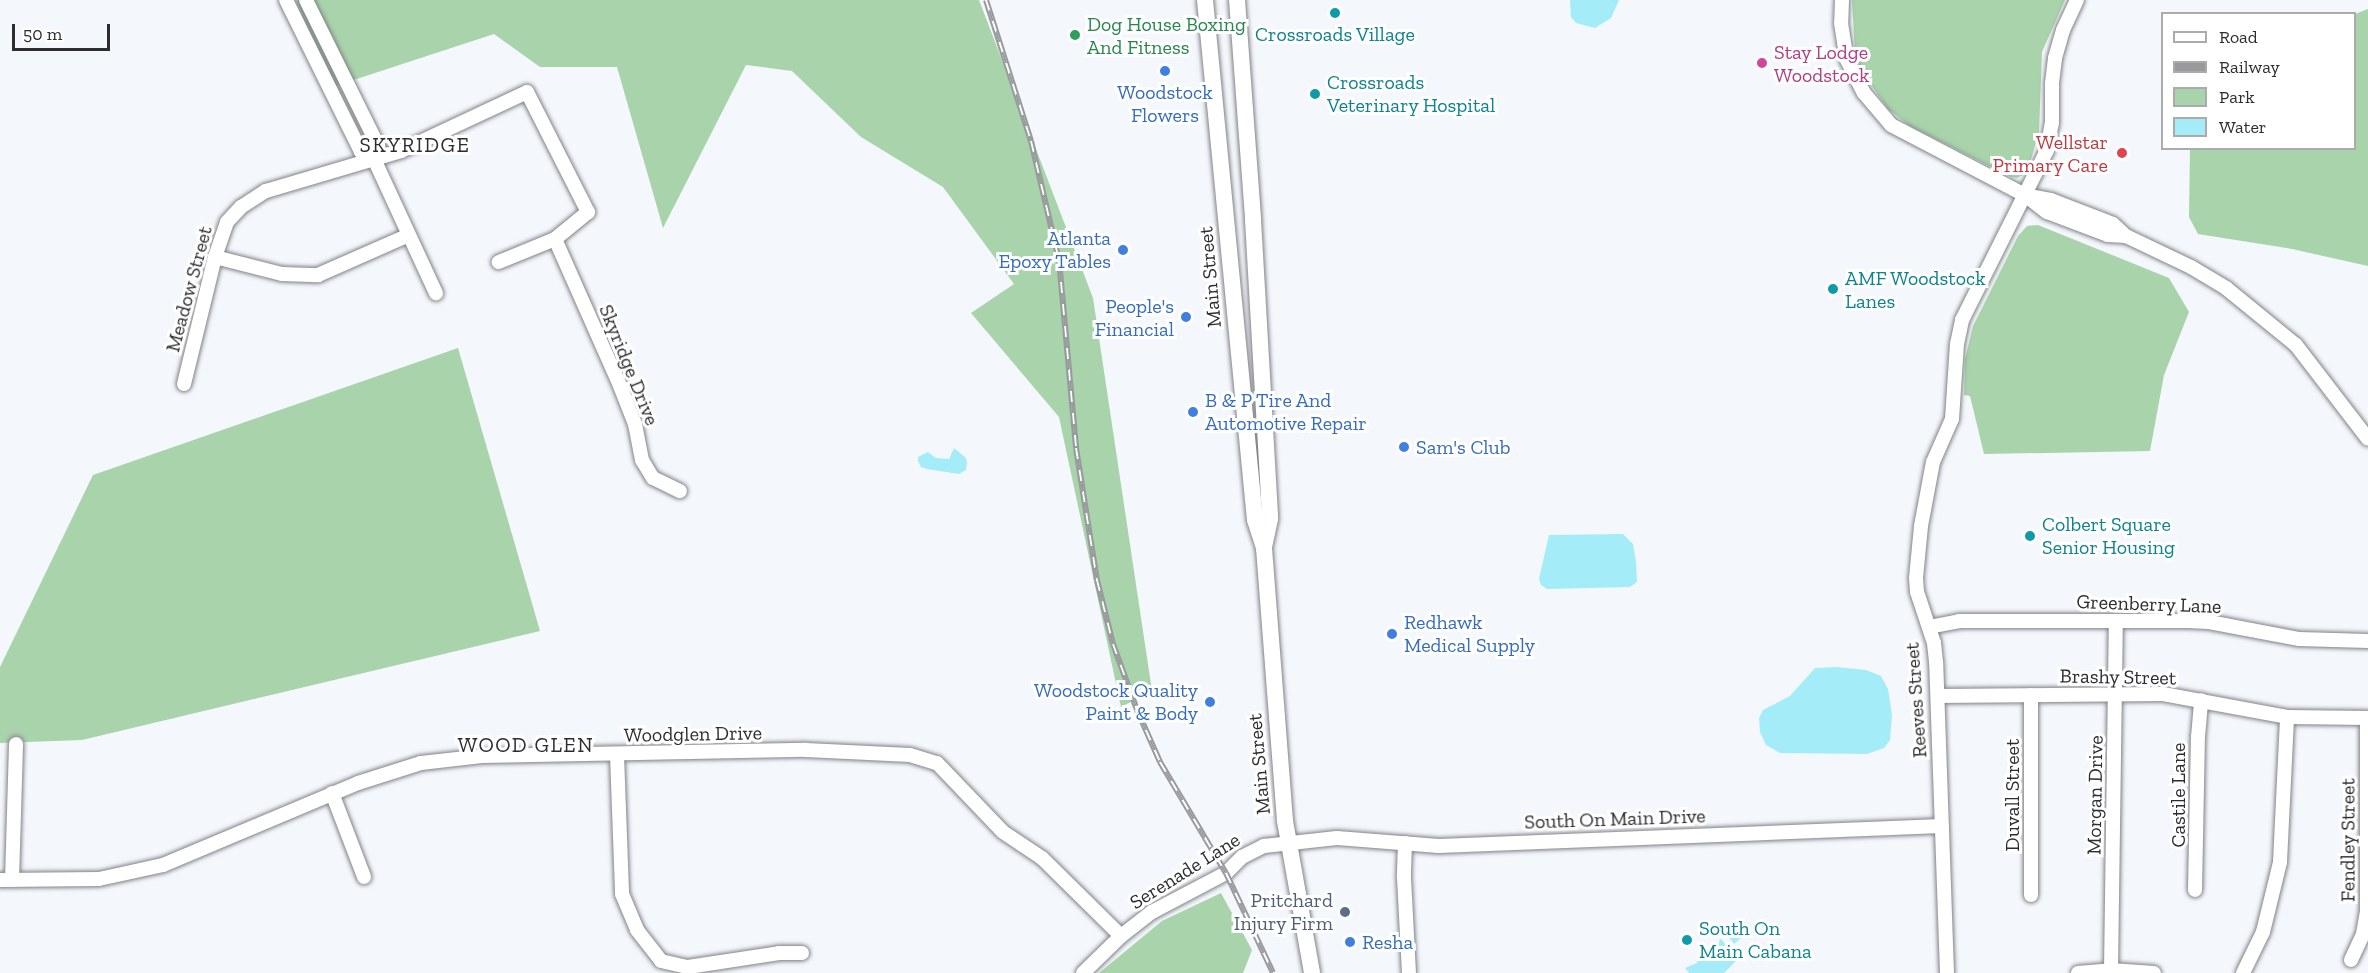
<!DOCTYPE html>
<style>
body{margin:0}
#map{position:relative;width:2368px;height:973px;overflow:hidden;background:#f4f7fc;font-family:"Zilla Slab",serif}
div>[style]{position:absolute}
.green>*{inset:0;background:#a8d3ab}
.water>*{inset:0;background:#a4ecf8}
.roads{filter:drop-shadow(0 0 2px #808387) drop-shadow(0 0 2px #808387)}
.minor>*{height:14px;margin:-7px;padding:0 7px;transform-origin:7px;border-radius:7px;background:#fff}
.major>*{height:16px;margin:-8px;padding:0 8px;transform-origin:8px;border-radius:8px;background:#fff}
.rail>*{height:6px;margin-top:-3px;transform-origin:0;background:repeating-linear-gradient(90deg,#fff 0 11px,#989a9e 0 22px);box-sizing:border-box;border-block:2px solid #989a9e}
.dots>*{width:16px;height:16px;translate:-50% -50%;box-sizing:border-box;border:3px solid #fff;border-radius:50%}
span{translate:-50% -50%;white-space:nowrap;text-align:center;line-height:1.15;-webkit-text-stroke:6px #fff;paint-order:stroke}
.leisure-label{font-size:20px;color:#27864d}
.left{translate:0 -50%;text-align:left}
.culture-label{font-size:20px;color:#0d838f}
.hotel-label{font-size:20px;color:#b23c85}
.shop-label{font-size:20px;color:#366cbe}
.right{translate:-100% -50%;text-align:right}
.health-label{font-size:20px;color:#be3a42}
.street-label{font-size:20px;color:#2c2d2f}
.service-label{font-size:20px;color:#4e5e75}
.neighbourhood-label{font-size:21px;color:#2c2d2f;letter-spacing:1.5px}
.legend{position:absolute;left:2161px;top:12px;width:195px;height:138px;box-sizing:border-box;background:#fff;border:2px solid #ababac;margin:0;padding:8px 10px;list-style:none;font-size:18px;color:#2c2d2f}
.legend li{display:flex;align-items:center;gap:12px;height:30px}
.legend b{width:30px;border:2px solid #ababac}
.scale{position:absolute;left:12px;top:24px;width:98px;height:27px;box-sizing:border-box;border:3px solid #2c2d2f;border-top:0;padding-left:8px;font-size:18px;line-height:21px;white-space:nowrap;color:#2c2d2f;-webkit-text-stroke:4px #fff;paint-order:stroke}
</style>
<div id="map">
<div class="green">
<div style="clip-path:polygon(297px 0,979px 0,1093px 298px,1152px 691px,1121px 707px,1059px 417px,971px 313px,1014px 284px,943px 187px,861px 137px,792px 71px,746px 65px,663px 228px,617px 67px,540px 67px,494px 34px,329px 88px)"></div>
<div style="clip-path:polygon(1852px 0,2065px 0,2042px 52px,2039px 132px,2027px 173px,2017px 178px,2011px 177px,1910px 126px,1888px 109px,1862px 72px,1855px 54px)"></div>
<div style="clip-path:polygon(2368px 9px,2368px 266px,2292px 249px,2198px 234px,2189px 217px,2190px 149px,2354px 148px,2355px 14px)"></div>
<div style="clip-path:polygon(2038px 225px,2169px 278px,2189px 312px,2164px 375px,2150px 451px,1984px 454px,1970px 396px,1964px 395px,1965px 359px,1973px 326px,2018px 236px,2027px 226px)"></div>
<div style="clip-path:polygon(458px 348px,540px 631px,82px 740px,0 743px,0 667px,93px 475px)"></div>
<div style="clip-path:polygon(1221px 893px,1252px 950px,1243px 973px,1099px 973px,1162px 921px)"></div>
</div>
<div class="water">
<div style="clip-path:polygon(1570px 0,1619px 0,1611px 18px,1595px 28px,1576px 23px,1571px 17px)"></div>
<div style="clip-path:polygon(954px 448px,966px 458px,967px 463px,966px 470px,959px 474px,927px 469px,921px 467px,918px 461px,918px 457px,928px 452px,936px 458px,949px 459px)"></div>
<div style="clip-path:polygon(1623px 534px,1633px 544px,1636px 562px,1637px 582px,1630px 587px,1547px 589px,1541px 585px,1539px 579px,1549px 535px)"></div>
<div style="clip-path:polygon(1837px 667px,1866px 670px,1881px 676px,1888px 689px,1892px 715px,1890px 740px,1884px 748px,1867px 754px,1780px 753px,1766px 745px,1760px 732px,1759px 718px,1763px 710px,1790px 696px,1815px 668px)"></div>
<div style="clip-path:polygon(1728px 925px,1735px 925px,1741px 938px,1734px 944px,1726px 934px)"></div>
<div style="clip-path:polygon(1721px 939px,1738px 959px,1724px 973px,1689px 973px,1685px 968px,1697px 963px,1698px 958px,1707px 951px,1712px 950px)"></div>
</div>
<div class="roads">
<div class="minor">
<div style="left:286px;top:0;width:169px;rotate:63.7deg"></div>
<div style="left:361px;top:152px;width:15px;rotate:28deg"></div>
<div style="left:374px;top:159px;width:148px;rotate:65.2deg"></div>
<div style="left:306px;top:0;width:163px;rotate:63.7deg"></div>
<div style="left:378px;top:146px;width:14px;rotate:107deg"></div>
<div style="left:1842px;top:0;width:23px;rotate:92deg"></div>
<div style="left:1841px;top:23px;width:37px;rotate:81deg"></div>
<div style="left:1847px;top:60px;width:37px;rotate:63deg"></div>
<div style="left:1864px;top:93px;width:42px;rotate:49.8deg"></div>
<div style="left:1891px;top:125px;width:151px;rotate:27.6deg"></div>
<div style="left:2025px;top:195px;width:28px;rotate:38deg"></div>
<div style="left:2047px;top:212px;width:65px;rotate:20.7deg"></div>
<div style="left:2108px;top:235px;width:18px;rotate:3deg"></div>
<div style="left:2025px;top:195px;width:26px;rotate:11deg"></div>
<div style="left:2051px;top:200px;width:66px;rotate:21.2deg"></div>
<div style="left:2113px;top:224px;width:18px;rotate:43deg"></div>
<div style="left:2126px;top:236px;width:72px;rotate:25.5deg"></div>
<div style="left:2191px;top:267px;width:41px;rotate:31deg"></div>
<div style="left:2226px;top:288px;width:90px;rotate:39.2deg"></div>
<div style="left:2296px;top:345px;width:118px;rotate:52.5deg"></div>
<div style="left:555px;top:239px;width:161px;rotate:66.1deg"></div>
<div style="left:620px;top:386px;width:41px;rotate:68.5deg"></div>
<div style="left:635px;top:424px;width:37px;rotate:79deg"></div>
<div style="left:642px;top:460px;width:21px;rotate:59deg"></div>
<div style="left:653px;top:478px;width:30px;rotate:26deg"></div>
<div style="left:215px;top:257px;width:69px;rotate:14.2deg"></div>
<div style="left:282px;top:274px;width:36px;rotate:2deg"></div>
<div style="left:318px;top:275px;width:99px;rotate:-23.7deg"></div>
<div style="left:184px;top:384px;width:131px;rotate:-76.3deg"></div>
<div style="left:215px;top:257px;width:37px;rotate:-71deg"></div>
<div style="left:227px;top:222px;width:21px;rotate:-47deg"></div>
<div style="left:241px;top:207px;width:30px;rotate:-33deg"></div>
<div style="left:266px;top:191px;width:141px;rotate:-16.5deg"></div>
<div style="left:401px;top:151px;width:139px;rotate:-25.1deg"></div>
<div style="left:527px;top:92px;width:135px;rotate:63.1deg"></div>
<div style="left:588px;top:212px;width:43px;rotate:140.7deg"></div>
<div style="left:555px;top:239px;width:61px;rotate:157.7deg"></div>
<div style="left:1929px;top:627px;width:31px;rotate:-11deg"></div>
<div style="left:1959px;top:621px;width:229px"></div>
<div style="left:2188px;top:621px;width:21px;rotate:3deg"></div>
<div style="left:2209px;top:622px;width:92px;rotate:10.7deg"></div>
<div style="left:2299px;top:639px;width:69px;rotate:1.7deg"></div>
<div style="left:1938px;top:696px;width:225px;rotate:-0.5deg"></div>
<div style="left:2163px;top:694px;width:126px;rotate:10.5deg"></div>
<div style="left:2287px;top:717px;width:81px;rotate:0.7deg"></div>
<div style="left:617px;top:755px;width:139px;rotate:87.9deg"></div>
<div style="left:622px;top:894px;width:39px;rotate:67deg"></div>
<div style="left:637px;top:930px;width:39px;rotate:52deg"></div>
<div style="left:661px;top:961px;width:28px;rotate:13deg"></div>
<div style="left:688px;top:967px;width:92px;rotate:-8.7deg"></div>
<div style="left:779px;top:953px;width:23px"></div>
<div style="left:332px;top:793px;width:90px;rotate:69.1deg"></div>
<div style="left:1405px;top:843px;width:35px;rotate:92deg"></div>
<div style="left:1404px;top:878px;width:95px;rotate:87deg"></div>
<div style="left:0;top:880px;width:99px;rotate:-0.6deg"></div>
<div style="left:99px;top:879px;width:66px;rotate:-12.3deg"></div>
<div style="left:163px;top:865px;width:212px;rotate:-22.8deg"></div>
<div style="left:358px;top:783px;width:66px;rotate:-17.6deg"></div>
<div style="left:421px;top:763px;width:61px;rotate:-6.5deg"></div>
<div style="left:482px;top:756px;width:324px;rotate:-1.1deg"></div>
<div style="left:806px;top:750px;width:104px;rotate:2.8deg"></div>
<div style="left:910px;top:755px;width:28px;rotate:17deg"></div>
<div style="left:937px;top:763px;width:95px;rotate:46.3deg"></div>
<div style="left:1003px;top:832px;width:47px;rotate:33.7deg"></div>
<div style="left:1042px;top:858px;width:111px;rotate:44.6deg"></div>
<div style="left:12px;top:880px;width:136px;rotate:-88.3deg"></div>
<div style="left:2195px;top:890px;width:153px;rotate:-88.9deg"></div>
<div style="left:2198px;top:737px;width:37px;rotate:-85deg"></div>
<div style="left:2031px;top:895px;width:200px;rotate:-90deg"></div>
<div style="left:2351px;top:960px;width:29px;rotate:-65deg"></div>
<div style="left:2363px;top:934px;width:22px;rotate:-80deg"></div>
<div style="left:2367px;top:912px;width:194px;rotate:-90deg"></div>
<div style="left:2111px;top:970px;width:349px;rotate:-89.2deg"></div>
<div style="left:1083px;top:973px;width:53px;rotate:-44.2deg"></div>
<div style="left:1121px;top:936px;width:39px;rotate:-38deg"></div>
<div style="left:1152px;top:912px;width:84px;rotate:-27.8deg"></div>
<div style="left:1226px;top:873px;width:23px;rotate:-45deg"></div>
<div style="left:1242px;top:857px;width:25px;rotate:-27deg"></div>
<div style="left:1264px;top:846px;width:73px;rotate:-6.3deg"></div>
<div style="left:1337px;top:838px;width:102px;rotate:4.5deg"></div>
<div style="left:1439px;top:846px;width:503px;rotate:-2.28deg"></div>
<div style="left:1947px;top:973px;width:311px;rotate:-92deg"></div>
<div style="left:1936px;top:662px;width:19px;rotate:-96deg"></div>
<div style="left:1934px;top:643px;width:54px;rotate:-108.4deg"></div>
<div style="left:1917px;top:592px;width:14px;rotate:-94deg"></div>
<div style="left:1916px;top:578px;width:52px;rotate:-84.5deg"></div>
<div style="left:1921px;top:526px;width:65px;rotate:-79.4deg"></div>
<div style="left:1933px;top:462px;width:47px;rotate:-66.2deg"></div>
<div style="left:1952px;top:419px;width:75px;rotate:-86.2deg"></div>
<div style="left:1957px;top:344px;width:25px;rotate:-78deg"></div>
<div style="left:1962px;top:320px;width:190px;rotate:-63.4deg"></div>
<div style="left:2047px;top:150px;width:27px;rotate:-80deg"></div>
<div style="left:2052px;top:123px;width:40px;rotate:-90deg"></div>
<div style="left:2052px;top:83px;width:25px;rotate:-83deg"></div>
<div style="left:2055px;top:58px;width:29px;rotate:-74deg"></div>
<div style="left:2063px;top:30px;width:33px;rotate:-65deg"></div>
<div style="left:2078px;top:973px;width:33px;rotate:-5deg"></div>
<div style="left:2111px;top:970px;width:43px;rotate:4deg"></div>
<div style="left:2243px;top:973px;width:46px;rotate:-64deg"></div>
<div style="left:2263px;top:932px;width:72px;rotate:-76.3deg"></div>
<div style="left:2280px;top:862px;width:145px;rotate:-87.2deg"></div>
</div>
<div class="major">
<div style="left:1205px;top:0;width:522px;rotate:84.51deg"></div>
<div style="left:1255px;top:520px;width:29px;rotate:72deg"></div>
<div style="left:1264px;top:548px;width:274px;rotate:85.6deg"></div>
<div style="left:1285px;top:821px;width:154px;rotate:79.9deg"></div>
<div style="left:1237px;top:0;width:221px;rotate:85.8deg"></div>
<div style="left:1253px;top:220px;width:299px;rotate:86.7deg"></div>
<div style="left:1270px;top:519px;width:30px;rotate:102deg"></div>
</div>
</div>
<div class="rail">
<div style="left:986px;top:0;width:148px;rotate:72.3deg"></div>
<div style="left:1031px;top:141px;width:122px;rotate:76.8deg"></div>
<div style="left:1059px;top:260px;width:189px;rotate:84.8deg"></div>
<div style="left:1076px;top:448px;width:134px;rotate:81deg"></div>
<div style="left:1097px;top:580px;width:66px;rotate:76deg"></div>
<div style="left:1113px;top:644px;width:70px;rotate:70deg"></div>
<div style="left:1137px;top:710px;width:57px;rotate:66.1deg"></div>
<div style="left:1160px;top:762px;width:129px;rotate:59.3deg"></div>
<div style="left:1226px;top:873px;width:110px;rotate:64.8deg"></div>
</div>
<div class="dots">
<div style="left:1335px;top:13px;background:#0f9aa8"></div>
<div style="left:1075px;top:35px;background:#2e9e5b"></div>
<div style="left:1762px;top:63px;background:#d1479c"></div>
<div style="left:1165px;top:71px;background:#3f7fe0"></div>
<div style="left:1315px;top:94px;background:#0f9aa8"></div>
<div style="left:2122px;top:153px;background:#e0444e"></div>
<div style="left:1123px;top:250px;background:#3f7fe0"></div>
<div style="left:1833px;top:289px;background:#0f9aa8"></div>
<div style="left:1186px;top:317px;background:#3f7fe0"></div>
<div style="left:1193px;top:412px;background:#3f7fe0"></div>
<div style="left:1404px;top:447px;background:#3f7fe0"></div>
<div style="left:2030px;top:536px;background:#0f9aa8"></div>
<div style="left:1392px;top:634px;background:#3f7fe0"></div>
<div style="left:1210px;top:702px;background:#3f7fe0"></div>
<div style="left:1345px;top:912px;background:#5c6f8a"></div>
<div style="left:1687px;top:940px;background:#0f9aa8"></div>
<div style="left:1350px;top:942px;background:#3f7fe0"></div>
</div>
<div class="leisure-label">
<span class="left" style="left:1087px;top:36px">Dog House Boxing<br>And Fitness</span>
</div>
<div class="culture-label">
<span style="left:1335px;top:34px">Crossroads Village</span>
<span class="left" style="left:1327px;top:94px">Crossroads<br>Veterinary Hospital</span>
<span class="left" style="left:1845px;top:290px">AMF Woodstock<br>Lanes</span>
<span class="left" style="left:2042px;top:536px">Colbert Square<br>Senior Housing</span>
<span class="left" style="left:1699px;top:940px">South On<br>Main Cabana</span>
</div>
<div class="hotel-label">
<span class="left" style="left:1774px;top:64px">Stay Lodge<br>Woodstock</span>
</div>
<div class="shop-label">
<span style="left:1165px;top:104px">Woodstock<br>Flowers</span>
<span class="right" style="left:1111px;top:250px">Atlanta<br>Epoxy Tables</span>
<span class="right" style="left:1174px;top:318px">People's<br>Financial</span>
<span class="left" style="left:1205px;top:412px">B &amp; P Tire And<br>Automotive Repair</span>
<span class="left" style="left:1416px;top:447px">Sam's Club</span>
<span class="left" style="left:1404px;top:634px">Redhawk<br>Medical Supply</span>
<span class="right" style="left:1198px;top:702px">Woodstock Quality<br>Paint &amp; Body</span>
<span class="left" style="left:1362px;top:942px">Resha</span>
</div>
<div class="health-label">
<span class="right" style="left:2108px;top:154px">Wellstar<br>Primary Care</span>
</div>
<div class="street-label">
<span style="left:1210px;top:277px;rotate:-95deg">Main Street</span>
<span style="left:189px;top:289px;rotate:-75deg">Meadow Street</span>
<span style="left:629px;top:365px;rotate:68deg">Skyridge Drive</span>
<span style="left:2149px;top:604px;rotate:2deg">Greenberry Lane</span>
<span style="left:2118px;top:677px;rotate:1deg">Brashy Street</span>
<span style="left:1916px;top:700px;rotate:-94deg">Reeves Street</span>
<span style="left:693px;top:734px;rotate:-1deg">Woodglen Drive</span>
<span style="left:1259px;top:764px;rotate:-95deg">Main Street</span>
<span style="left:2012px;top:795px;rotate:-90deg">Duvall Street</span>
<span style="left:2095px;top:795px;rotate:-89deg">Morgan Drive</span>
<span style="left:2178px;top:795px;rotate:-90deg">Castile Lane</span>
<span style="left:1615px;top:819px;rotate:-2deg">South On Main Drive</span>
<span style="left:2348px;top:840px;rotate:-90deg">Fendley Street</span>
<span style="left:1185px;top:871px;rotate:-32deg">Serenade Lane</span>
</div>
<div class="service-label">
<span class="right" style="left:1333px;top:912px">Pritchard<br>Injury Firm</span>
</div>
<div class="neighbourhood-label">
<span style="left:415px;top:145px">SKYRIDGE</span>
<span style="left:526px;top:745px">WOOD GLEN</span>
</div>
<ul class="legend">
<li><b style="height:8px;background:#fff"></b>Road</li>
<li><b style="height:8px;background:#989a9e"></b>Railway</li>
<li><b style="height:16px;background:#a8d3ab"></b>Park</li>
<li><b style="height:16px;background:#a4ecf8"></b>Water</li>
</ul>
<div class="scale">50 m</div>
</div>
